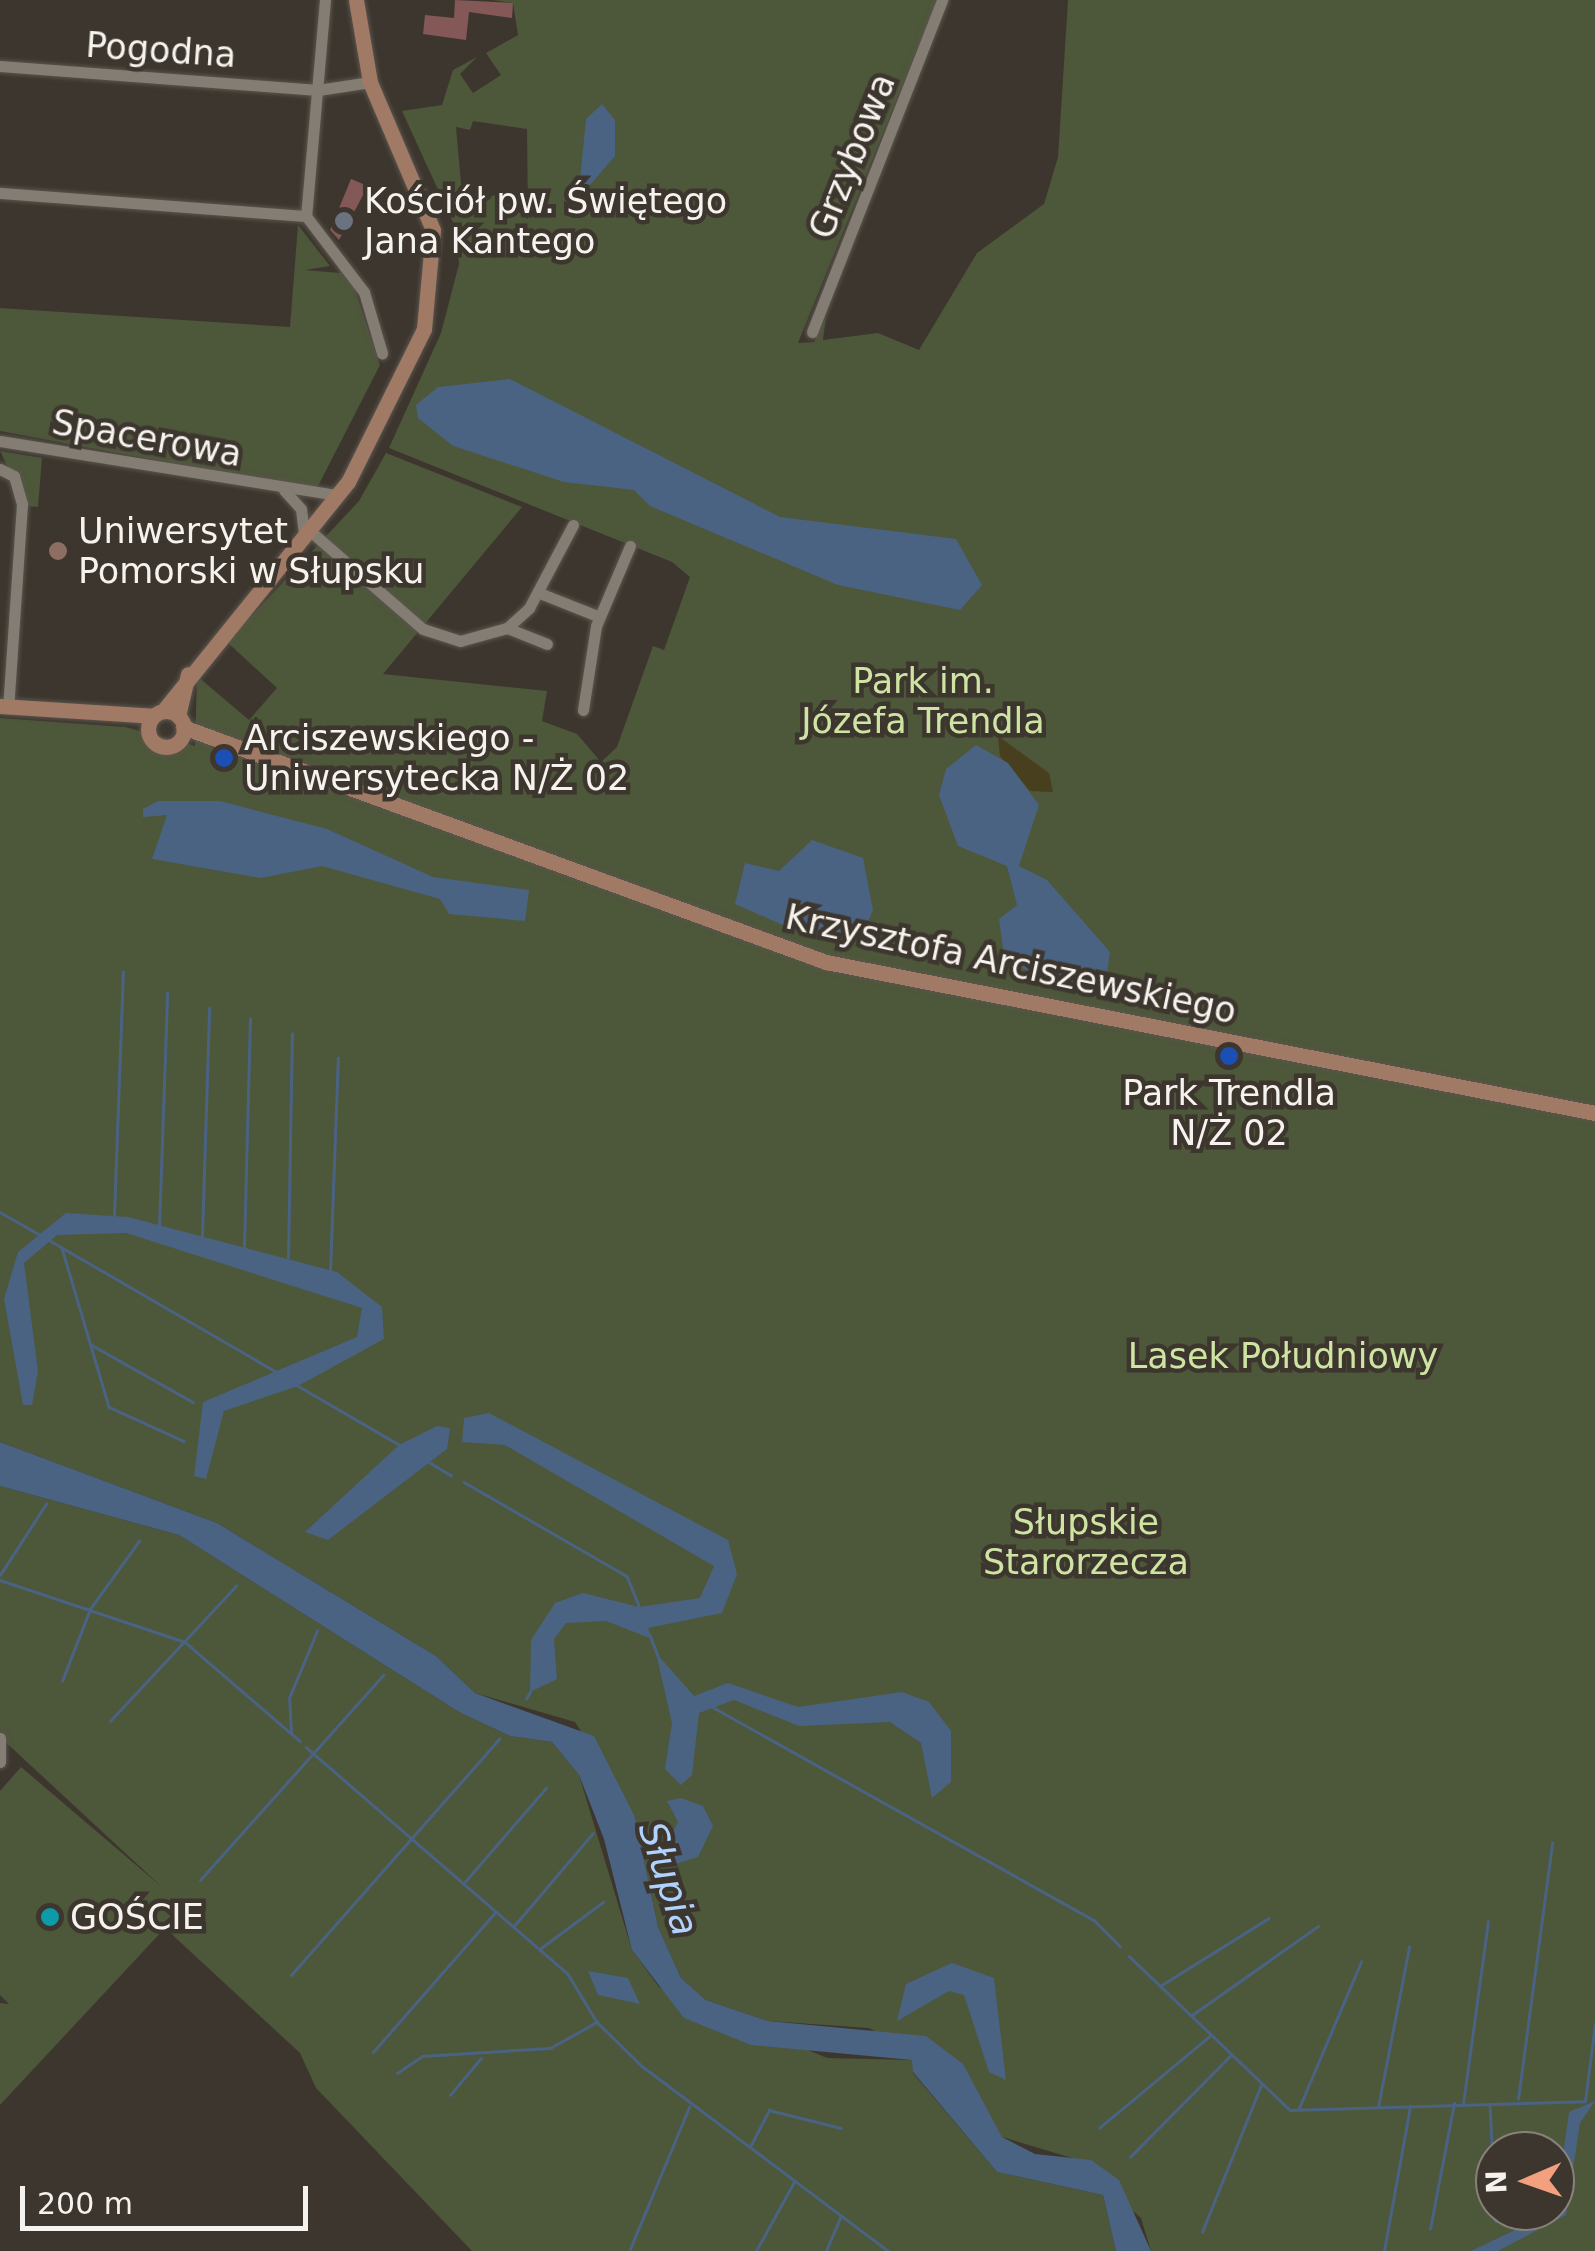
<!DOCTYPE html>
<meta charset="utf-8">
<style>
body{margin:0}
#map{position:relative;width:1595px;height:2251px;overflow:hidden;background:#3d362e;font-family:"DejaVu Sans",sans-serif}
div>[style]{position:absolute}
.green>*{inset:0;background:#4d5739}
.sand>*{inset:0;background:#483f1f}
.water>*{inset:0;background:#4a6382}
.stream>*{height:2.5px;margin:-1.25px;padding:0 1.25px;transform-origin:1.25px;border-radius:1.25px;background:#4a6382}
.building>*{inset:0;background:#835856}
.roads{filter:drop-shadow(0 0 2px #5a554e) drop-shadow(0 0 2px #5a554e)}
.street>*{height:11px;margin:-5.5px;padding:0 5.5px;transform-origin:5.5px;border-radius:5.5px;background:#847d73}
.secondary>*{height:15px;margin:-7.5px;padding:0 7.5px;transform-origin:7.5px;border-radius:7.5px;background:#a07a64}
.secondary>.ring{margin:-7.5px;padding:0;box-sizing:content-box;background:none;border:15px solid #a07a64;border-radius:50%}
.dots>*{width:28px;height:28px;translate:-50% -50%;box-sizing:border-box;border:5px solid #3d362e;border-radius:50%}
span{translate:-50% -50%;white-space:nowrap;text-align:center;line-height:1.15;-webkit-text-stroke:9px #3d362e;paint-order:stroke}
.street-label{font-size:35px;color:#f6f2ed}
.poi-label{font-size:35px;color:#f6f2ed}
.left{translate:0 -50%;text-align:left}
.park-label{font-size:35px;color:#cee4a3}
.water-label{font-size:38px;color:#b0d3fe;font-style:italic}
.north{position:absolute;left:1475px;top:2131px;width:100px;height:100px;box-sizing:border-box;background:#3d362e;border:2px solid #87817a;border-radius:50%;rotate:268deg;font-size:28px;font-weight:700;line-height:40px;text-align:center;color:#f6f2ed}
.north::after{content:'';display:block;margin:auto;width:35px;height:45px;background:#f2a07e;clip-path:polygon(50% 0,100% 100%,50% 72%,0 100%)}
.scale{position:absolute;left:20px;top:2186px;width:288px;height:45px;box-sizing:border-box;border:5px solid #f6f2ed;border-top:0;padding-left:12px;font-size:30px;line-height:35px;white-space:nowrap;color:#f6f2ed;-webkit-text-stroke:8px #3d362e;paint-order:stroke}
</style>
<div id="map">
<div class="green">
<div style="clip-path:polygon(evenodd,492px 0,937px 0,798px 343px,814px 342px,826px 316px,823px 340px,878px 333px,919px 350px,977px 253px,1044px 204px,1058px 157px,1068px 0,1595px 0,1595px 2251px,1151px 2251px,1141px 2218px,1072px 2158px,1002px 2137px,966px 2083px,869px 2028px,768px 2021px,706px 2000px,681px 1978px,658px 1927px,635px 1817px,575px 1722px,475px 1693px,436px 1656px,217px 1523px,0 1442px,0 718px,125px 727px,195px 746px,197px 676px,249px 720px,277px 688px,227px 642px,359px 501px,386px 453px,522px 507px,383px 674px,547px 691px,542px 721px,577px 734px,601px 762px,617px 747px,653px 646px,664px 650px,690px 577px,672px 562px,389px 448px,441px 333px,459px 264px,456px 229px,402px 111px,442px 105px,453px 70px,477px 57px,460px 74px,473px 93px,501px 75px,486px 53px,518px 35px,513px 3px,492px 0,473px 121px,527px 129px,528px 219px,495px 195px,463px 206px,456px 127px,470px 130px,473px 121px,492px 0,1495px 2151px,1555px 2151px,1555px 2211px,1495px 2211px,1495px 2151px)"></div>
<div style="clip-path:polygon(298px 225px,330px 266px,305px 270px,340px 273px,336px 261px,354px 287px,380px 365px,316px 490px,0 431px,0 308px,290px 327px)"></div>
<div style="clip-path:polygon(0 451px,42px 458px,38px 507px,26px 506px)"></div>
<div style="clip-path:polygon(0 1486px,179px 1535px,459px 1712px,510px 1736px,552px 1742px,579px 1775px,632px 1950px,659px 1987px,827px 2058px,913px 2060px,913px 2073px,997px 2172px,1103px 2195px,1116px 2251px,472px 2251px,316px 2088px,300px 2053px,165px 1928px,0 2105px,0 2003px,9px 2004px,0 1995px,0 1791px,21px 1767px,163px 1888px,0 1737px)"></div>
</div>
<div class="sand">
<div style="clip-path:polygon(998px 736px,1049px 773px,1053px 792px,1030px 791px,1000px 756px)"></div>
</div>
<div class="water">
<div style="clip-path:polygon(602px 104px,615px 120px,615px 156px,578px 199px,586px 119px)"></div>
<div style="clip-path:polygon(510px 379px,780px 517px,956px 539px,982px 585px,960px 610px,838px 585px,650px 506px,634px 490px,564px 482px,453px 446px,418px 418px,416px 405px,438px 387px)"></div>
<div style="clip-path:polygon(976px 745px,1008px 763px,1039px 805px,1019px 866px,1047px 880px,1110px 952px,1104px 994px,1058px 991px,1004px 956px,999px 919px,1017px 905px,1007px 866px,958px 846px,939px 795px,946px 769px)"></div>
<div style="clip-path:polygon(158px 801px,220px 801px,327px 829px,433px 877px,529px 890px,525px 921px,449px 914px,440px 899px,322px 866px,261px 878px,152px 859px,167px 815px,143px 817px,143px 809px)"></div>
<div style="clip-path:polygon(812px 840px,863px 858px,873px 910px,863px 933px,815px 939px,735px 904px,745px 863px,779px 871px)"></div>
<div style="clip-path:polygon(66px 1213px,128px 1217px,337px 1272px,382px 1307px,384px 1339px,298px 1386px,224px 1411px,206px 1479px,194px 1476px,203px 1402px,357px 1337px,362px 1308px,126px 1233px,57px 1235px,24px 1263px,38px 1371px,32px 1405px,23px 1405px,4px 1299px,18px 1252px)"></div>
<div style="clip-path:polygon(489px 1413px,728px 1540px,737px 1574px,722px 1613px,648px 1628px,652px 1639px,606px 1621px,566px 1623px,554px 1639px,557px 1679px,530px 1692px,531px 1640px,555px 1603px,583px 1593px,639px 1607px,700px 1598px,714px 1566px,505px 1445px,462px 1442px,464px 1418px)"></div>
<div style="clip-path:polygon(437px 1426px,450px 1428px,447px 1449px,328px 1540px,305px 1532px,399px 1445px)"></div>
<div style="clip-path:polygon(0 1442px,217px 1523px,436px 1656px,475px 1693px,594px 1736px,635px 1817px,658px 1927px,681px 1978px,706px 2000px,768px 2021px,926px 2036px,963px 2064px,1002px 2137px,1035px 2154px,1091px 2160px,1119px 2180px,1151px 2251px,1116px 2251px,1103px 2195px,997px 2172px,913px 2072px,912px 2060px,751px 2045px,684px 2018px,632px 1950px,604px 1839px,579px 1775px,552px 1742px,510px 1736px,459px 1712px,179px 1535px,0 1486px)"></div>
<div style="clip-path:polygon(656px 1653px,694px 1696px,728px 1683px,798px 1707px,902px 1692px,929px 1702px,951px 1731px,951px 1782px,932px 1798px,921px 1743px,890px 1722px,799px 1726px,734px 1700px,699px 1713px,692px 1775px,681px 1785px,665px 1769px,672px 1723px)"></div>
<div style="clip-path:polygon(681px 1798px,703px 1806px,713px 1826px,698px 1857px,676px 1864px,665px 1848px,678px 1822px,667px 1801px)"></div>
<div style="clip-path:polygon(952px 1963px,994px 1978px,1006px 2080px,989px 2072px,964px 1995px,949px 1991px,897px 2021px,906px 1984px)"></div>
<div style="clip-path:polygon(588px 1971px,628px 1978px,640px 2004px,598px 1995px)"></div>
<div style="clip-path:polygon(1595px 2101px,1580px 2123px,1566px 2215px,1498px 2251px,1471px 2251px,1555px 2211px,1569px 2112px)"></div>
</div>
<div class="stream">
<div style="left:0;top:1212px;width:48px;rotate:29.7deg"></div>
<div style="left:114px;top:1215px;width:243px;rotate:-87.9deg"></div>
<div style="left:159px;top:1227px;width:234px;rotate:-88deg"></div>
<div style="left:202px;top:1236px;width:228px;rotate:-88.2deg"></div>
<div style="left:49px;top:1240px;width:261px;rotate:30.1deg"></div>
<div style="left:244px;top:1247px;width:228px;rotate:-88.5deg"></div>
<div style="left:62px;top:1248px;width:166px;rotate:73.5deg"></div>
<div style="left:109px;top:1407px;width:82px;rotate:24.4deg"></div>
<div style="left:288px;top:1258px;width:224px;rotate:-89deg"></div>
<div style="left:330px;top:1272px;width:214px;rotate:-87.9deg"></div>
<div style="left:90px;top:1344px;width:118px;rotate:29.4deg"></div>
<div style="left:295px;top:1384px;width:121px;rotate:30.2deg"></div>
<div style="left:429px;top:1462px;width:26px;rotate:31deg"></div>
<div style="left:464px;top:1482px;width:188px;rotate:30deg"></div>
<div style="left:627px;top:1576px;width:35px;rotate:68deg"></div>
<div style="left:0;top:1575px;width:85px;rotate:-57.1deg"></div>
<div style="left:0;top:1580px;width:195px;rotate:18.5deg"></div>
<div style="left:185px;top:1642px;width:152px;rotate:40.7deg"></div>
<div style="left:650px;top:1635px;width:22px;rotate:69deg"></div>
<div style="left:62px;top:1681px;width:77px;rotate:-68.7deg"></div>
<div style="left:90px;top:1609px;width:84px;rotate:-54.2deg"></div>
<div style="left:526px;top:1699px;width:8px;rotate:-60deg"></div>
<div style="left:709px;top:1705px;width:441px;rotate:29.2deg"></div>
<div style="left:1094px;top:1920px;width:37px;rotate:45deg"></div>
<div style="left:110px;top:1721px;width:185px;rotate:-47deg"></div>
<div style="left:291px;top:1733px;width:35px;rotate:-93deg"></div>
<div style="left:289px;top:1698px;width:73px;rotate:-67.3deg"></div>
<div style="left:306px;top:1747px;width:347px;rotate:40.9deg"></div>
<div style="left:568px;top:1974px;width:56px;rotate:58.9deg"></div>
<div style="left:597px;top:2022px;width:63px;rotate:44.4deg"></div>
<div style="left:642px;top:2066px;width:308px;rotate:36.9deg"></div>
<div style="left:200px;top:1880px;width:275px;rotate:-48.2deg"></div>
<div style="left:463px;top:1884px;width:127px;rotate:-49.2deg"></div>
<div style="left:513px;top:1927px;width:123px;rotate:-49.6deg"></div>
<div style="left:541px;top:1948px;width:77px;rotate:-36.6deg"></div>
<div style="left:1129px;top:1956px;width:223px;rotate:43.7deg"></div>
<div style="left:1290px;top:2110px;width:295px;rotate:-1.7deg"></div>
<div style="left:291px;top:1975px;width:315px;rotate:-48.6deg"></div>
<div style="left:1160px;top:1986px;width:128px;rotate:-32deg"></div>
<div style="left:1192px;top:2015px;width:154px;rotate:-35.2deg"></div>
<div style="left:373px;top:2052px;width:184px;rotate:-48.8deg"></div>
<div style="left:397px;top:2073px;width:30px;rotate:-34deg"></div>
<div style="left:422px;top:2056px;width:128px;rotate:-3.6deg"></div>
<div style="left:550px;top:2048px;width:54px;rotate:-29deg"></div>
<div style="left:450px;top:2095px;width:48px;rotate:-50deg"></div>
<div style="left:1518px;top:2099px;width:258px;rotate:-82.4deg"></div>
<div style="left:1585px;top:2101px;width:78px;rotate:-82.6deg"></div>
<div style="left:1463px;top:2104px;width:184px;rotate:-82.2deg"></div>
<div style="left:1490px;top:2105px;width:98px;rotate:87.1deg"></div>
<div style="left:1378px;top:2107px;width:163px;rotate:-79deg"></div>
<div style="left:1299px;top:2108px;width:159px;rotate:-67deg"></div>
<div style="left:1099px;top:2128px;width:144px;rotate:-39.7deg"></div>
<div style="left:750px;top:2147px;width:42px;rotate:-62.8deg"></div>
<div style="left:769px;top:2110px;width:74px;rotate:14deg"></div>
<div style="left:1130px;top:2157px;width:144px;rotate:-45.3deg"></div>
<div style="left:1495px;top:2211px;width:10px;rotate:84deg"></div>
<div style="left:1430px;top:2229px;width:128px;rotate:-79.2deg"></div>
<div style="left:1202px;top:2232px;width:158px;rotate:-68.1deg"></div>
<div style="left:630px;top:2249px;width:154px;rotate:-67.4deg"></div>
<div style="left:756px;top:2251px;width:79px;rotate:-61.2deg"></div>
<div style="left:826px;top:2251px;width:38px;rotate:-67deg"></div>
<div style="left:1384px;top:2251px;width:147px;rotate:-79.8deg"></div>
</div>
<div class="building">
<div style="clip-path:polygon(455px 0,513px 3px,512px 18px,469px 12px,466px 40px,423px 34px,425px 15px,454px 18px)"></div>
<div style="clip-path:polygon(351px 179px,368px 186px,339px 240px,330px 230px)"></div>
</div>
<div class="roads">
<div class="street">
<div style="left:325px;top:0;width:217px;rotate:95deg"></div>
<div style="left:306px;top:216px;width:96px;rotate:52.7deg"></div>
<div style="left:364px;top:292px;width:64px;rotate:73.6deg"></div>
<div style="left:0;top:66px;width:319px;rotate:4.3deg"></div>
<div style="left:318px;top:90px;width:53px;rotate:-8.7deg"></div>
<div style="left:0;top:193px;width:307px;rotate:4.3deg"></div>
<div style="left:812px;top:332px;width:357px;rotate:-68.6deg"></div>
<div style="left:0;top:441px;width:342px;rotate:9.1deg"></div>
<div style="left:0;top:469px;width:16px;rotate:27deg"></div>
<div style="left:14px;top:476px;width:29px;rotate:74deg"></div>
<div style="left:22px;top:504px;width:203px;rotate:93.9deg"></div>
<div style="left:284px;top:490px;width:25px;rotate:48deg"></div>
<div style="left:301px;top:509px;width:26px;rotate:83deg"></div>
<div style="left:309px;top:530px;width:151px;rotate:41deg"></div>
<div style="left:423px;top:629px;width:39px;rotate:18deg"></div>
<div style="left:460px;top:641px;width:49px;rotate:-15.5deg"></div>
<div style="left:507px;top:628px;width:30px;rotate:-42deg"></div>
<div style="left:529px;top:608px;width:94px;rotate:-62.1deg"></div>
<div style="left:542px;top:594px;width:62px;rotate:21.6deg"></div>
<div style="left:507px;top:628px;width:43px;rotate:21.8deg"></div>
<div style="left:583px;top:710px;width:85px;rotate:-81.2deg"></div>
<div style="left:596px;top:626px;width:87px;rotate:-67deg"></div>
<div style="left:0;top:1738px;width:24px;rotate:90deg"></div>
</div>
<div class="secondary">
<div style="left:0;top:706px;width:153px;rotate:3.7deg"></div>
<div style="left:163px;top:711px;width:294px;rotate:-51.1deg"></div>
<div style="left:348px;top:482px;width:171px;rotate:-63.6deg"></div>
<div style="left:424px;top:329px;width:99px;rotate:-84.8deg"></div>
<div style="left:433px;top:230px;width:161px;rotate:-113.1deg"></div>
<div style="left:370px;top:82px;width:83px;rotate:-99.7deg"></div>
<div class="ring" style="left:148px;top:711px;width:21px;height:21px"></div>
<div style="left:178px;top:716px;width:43px;rotate:-76.6deg"></div>
<div style="left:183px;top:727px;width:685px;rotate:20.08deg"></div>
<div style="left:826px;top:962px;width:784px;rotate:11.11deg"></div>
</div>
</div>
<div class="dots">
<div style="left:344px;top:221px;background:#6b7280"></div>
<div style="left:58px;top:551px;background:#8d6e63"></div>
<div style="left:224px;top:758px;background:#1a4fb4"></div>
<div style="left:1229px;top:1056px;background:#1a4fb4"></div>
<div style="left:50px;top:1917px;background:#0f9aa8"></div>
</div>
<div class="street-label">
<span style="left:161px;top:50px;rotate:4deg">Pogodna</span>
<span style="left:852px;top:156px;rotate:-68deg">Grzybowa</span>
<span style="left:147px;top:438px;rotate:10deg">Spacerowa</span>
<span style="left:1011px;top:964px;rotate:12deg">Krzysztofa Arciszewskiego</span>
</div>
<div class="poi-label">
<span class="left" style="left:364px;top:221px">Kościół pw. Świętego<br>Jana Kantego</span>
<span class="left" style="left:78px;top:551px">Uniwersytet<br>Pomorski w Słupsku</span>
<span class="left" style="left:244px;top:758px">Arciszewskiego -<br>Uniwersytecka N/Ż 02</span>
<span style="left:1229px;top:1113px">Park Trendla<br>N/Ż 02</span>
<span class="left" style="left:70px;top:1917px">GOŚCIE</span>
</div>
<div class="park-label">
<span style="left:923px;top:701px">Park im.<br>Józefa Trendla</span>
<span style="left:1283px;top:1356px">Lasek Południowy</span>
<span style="left:1086px;top:1542px">Słupskie<br>Starorzecza</span>
</div>
<div class="water-label">
<span style="left:668px;top:1879px;rotate:72deg">Słupia</span>
</div>
<div class="north">N</div>
<div class="scale">200 m</div>
</div>
